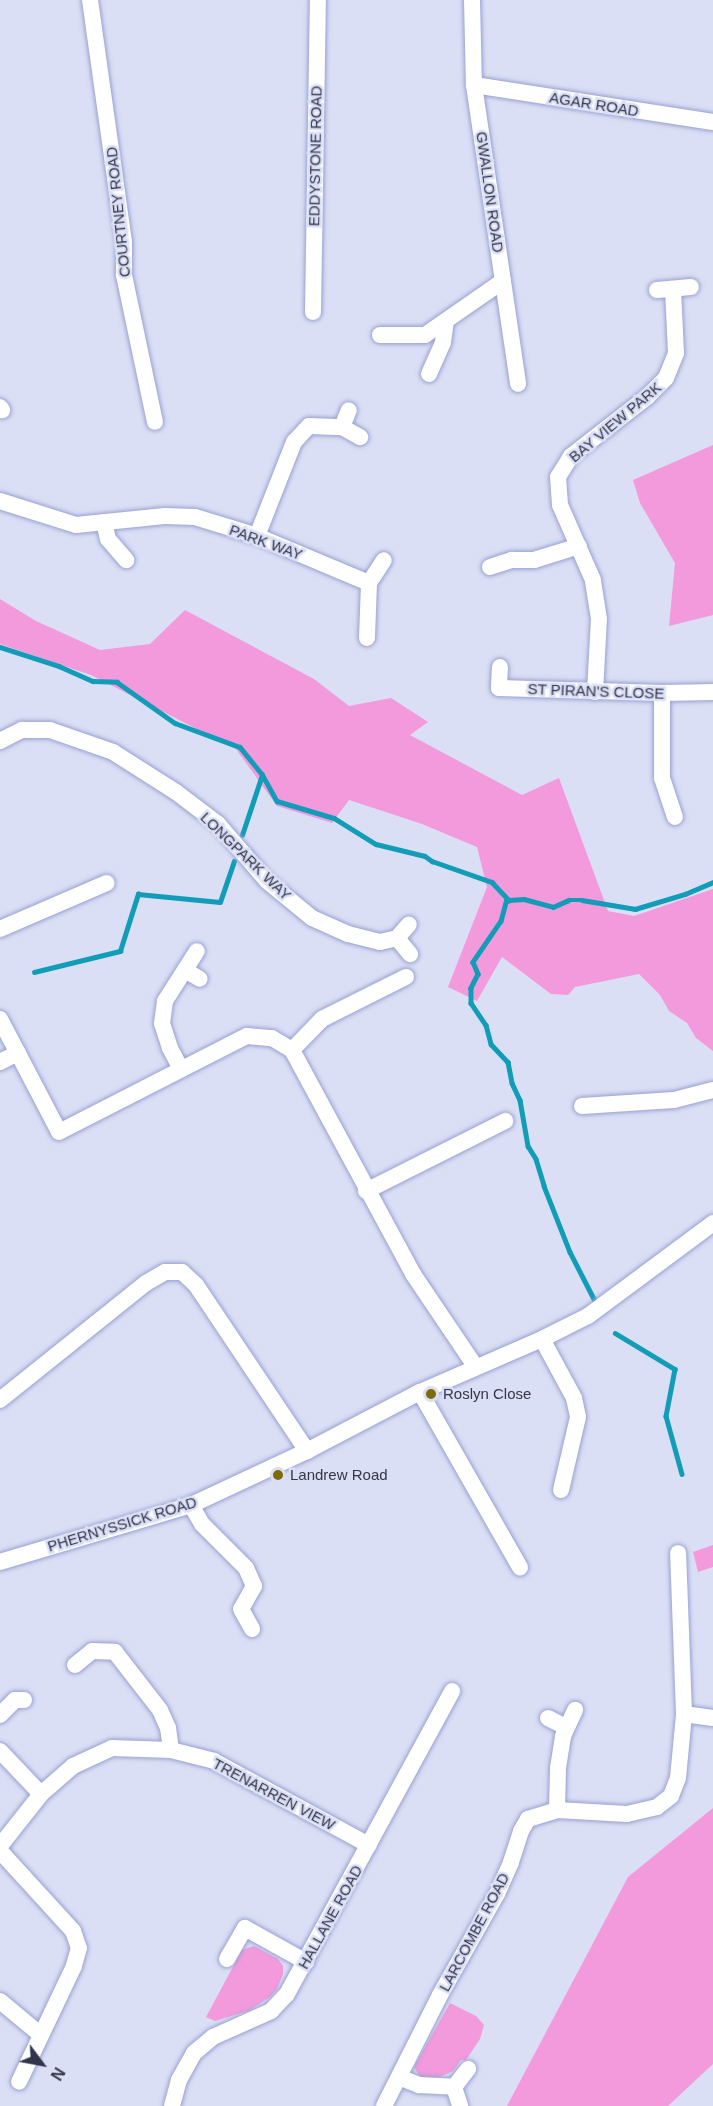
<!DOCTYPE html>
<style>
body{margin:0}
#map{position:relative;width:713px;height:2106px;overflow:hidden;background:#dbdff5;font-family:Helvetica,sans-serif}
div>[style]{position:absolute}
.green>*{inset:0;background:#f29adc}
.stream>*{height:4.5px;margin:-2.25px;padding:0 2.25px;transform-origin:2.25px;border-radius:2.25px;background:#119db8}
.roads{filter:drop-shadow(0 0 2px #98a1d3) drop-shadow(0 0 2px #98a1d3)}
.minor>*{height:16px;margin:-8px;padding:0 8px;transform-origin:8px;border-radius:8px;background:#fff}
.dots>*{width:16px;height:16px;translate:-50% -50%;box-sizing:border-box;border:3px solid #dbdff5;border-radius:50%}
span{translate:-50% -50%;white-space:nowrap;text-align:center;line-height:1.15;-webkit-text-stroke:5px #dbdff5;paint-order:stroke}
.street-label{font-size:15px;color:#33364b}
.poi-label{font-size:15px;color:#33364b}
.left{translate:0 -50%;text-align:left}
.north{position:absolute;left:12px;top:2034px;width:60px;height:60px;-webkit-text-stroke:4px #dbdff5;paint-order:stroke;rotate:122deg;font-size:16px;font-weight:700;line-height:24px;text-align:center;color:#33364b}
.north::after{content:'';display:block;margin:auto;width:21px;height:27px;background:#33364b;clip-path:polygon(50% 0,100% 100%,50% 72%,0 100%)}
</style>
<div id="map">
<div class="green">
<div style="clip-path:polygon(713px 445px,713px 615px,669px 626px,675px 563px,640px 503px,633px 480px)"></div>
<div style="clip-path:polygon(0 599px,36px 621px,100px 650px,150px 644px,185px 610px,314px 679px,349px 706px,391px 698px,428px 722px,410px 735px,522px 795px,559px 778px,608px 911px,634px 916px,713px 889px,713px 1051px,696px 1038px,687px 1023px,669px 1011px,660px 995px,639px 974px,575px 987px,568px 995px,551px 994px,502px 957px,477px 1001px,448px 987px,487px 887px,477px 847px,422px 824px,349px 800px,332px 823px,277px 806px,236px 749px,91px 675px,0 644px)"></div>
<div style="clip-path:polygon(713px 1545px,713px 1567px,698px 1572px,693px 1552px)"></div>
<div style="clip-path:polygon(713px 1808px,713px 2064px,668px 2106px,507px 2106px,628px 1877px)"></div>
<div style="clip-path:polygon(254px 1946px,278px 1959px,283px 1966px,283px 1974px,277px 1989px,270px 1997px,248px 2011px,215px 2021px,206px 2017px,242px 1950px)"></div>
<div style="clip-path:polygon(450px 2003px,476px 2016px,484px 2025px,480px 2039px,466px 2060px,461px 2060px,453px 2071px,435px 2079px,420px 2077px,414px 2067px)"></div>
</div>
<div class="stream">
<div style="left:0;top:647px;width:62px;rotate:17.9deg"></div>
<div style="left:59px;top:666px;width:37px;rotate:24deg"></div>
<div style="left:93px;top:681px;width:24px;rotate:2deg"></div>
<div style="left:117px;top:682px;width:71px;rotate:35.3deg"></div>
<div style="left:175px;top:723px;width:69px;rotate:20.3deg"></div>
<div style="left:240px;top:747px;width:35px;rotate:51deg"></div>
<div style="left:262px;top:774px;width:31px;rotate:61deg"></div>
<div style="left:277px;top:801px;width:59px;rotate:16.6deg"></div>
<div style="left:334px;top:818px;width:49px;rotate:31.8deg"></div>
<div style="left:376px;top:844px;width:50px;rotate:13.8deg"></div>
<div style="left:425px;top:856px;width:9px;rotate:36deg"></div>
<div style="left:432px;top:861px;width:64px;rotate:19.3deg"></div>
<div style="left:492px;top:882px;width:25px;rotate:47deg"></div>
<div style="left:509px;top:900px;width:15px;rotate:-4deg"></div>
<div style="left:524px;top:899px;width:30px;rotate:15deg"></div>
<div style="left:553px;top:907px;width:17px;rotate:-24deg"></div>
<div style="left:569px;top:900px;width:13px"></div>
<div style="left:582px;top:900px;width:54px;rotate:9.6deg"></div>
<div style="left:635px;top:909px;width:52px;rotate:-16.7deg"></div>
<div style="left:685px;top:894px;width:30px;rotate:-23deg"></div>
<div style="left:242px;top:835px;width:63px;rotate:-71.6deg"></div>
<div style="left:507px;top:899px;width:23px;rotate:105deg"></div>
<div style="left:501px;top:921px;width:50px;rotate:124.3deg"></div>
<div style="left:473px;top:962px;width:13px;rotate:67deg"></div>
<div style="left:478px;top:974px;width:16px;rotate:117deg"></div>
<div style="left:471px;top:988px;width:15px;rotate:90deg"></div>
<div style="left:471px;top:1003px;width:27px;rotate:56deg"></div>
<div style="left:486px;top:1025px;width:20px;rotate:75deg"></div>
<div style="left:491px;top:1044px;width:25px;rotate:47deg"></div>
<div style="left:508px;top:1062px;width:21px;rotate:79deg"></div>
<div style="left:512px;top:1083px;width:19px;rotate:65deg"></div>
<div style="left:520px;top:1100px;width:47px;rotate:80.1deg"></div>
<div style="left:528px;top:1146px;width:15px;rotate:58deg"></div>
<div style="left:536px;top:1159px;width:28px;rotate:73deg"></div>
<div style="left:544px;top:1186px;width:71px;rotate:68.5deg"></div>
<div style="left:570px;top:1252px;width:53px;rotate:62.9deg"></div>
<div style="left:34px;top:972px;width:89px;rotate:-13.7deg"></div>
<div style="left:120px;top:951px;width:60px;rotate:-72.5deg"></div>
<div style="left:138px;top:894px;width:82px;rotate:5.6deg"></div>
<div style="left:220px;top:902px;width:43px;rotate:-71.1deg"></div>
<div style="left:615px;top:1333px;width:70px;rotate:31deg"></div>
<div style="left:675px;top:1369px;width:48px;rotate:100.8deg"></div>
<div style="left:666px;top:1416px;width:60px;rotate:74.6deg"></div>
</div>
<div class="roads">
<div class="minor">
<div style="left:90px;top:0;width:244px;rotate:82deg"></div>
<div style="left:124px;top:242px;width:33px;rotate:90deg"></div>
<div style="left:124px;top:275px;width:150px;rotate:78.1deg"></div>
<div style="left:472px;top:0;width:85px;rotate:88.7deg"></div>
<div style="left:474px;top:85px;width:302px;rotate:81.6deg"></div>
<div style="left:474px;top:85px;width:242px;rotate:8.8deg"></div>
<div style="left:657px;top:290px;width:34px;rotate:-5deg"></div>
<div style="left:313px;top:312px;width:312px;rotate:-89.1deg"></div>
<div style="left:380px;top:335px;width:45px"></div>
<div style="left:425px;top:335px;width:95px;rotate:-34.7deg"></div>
<div style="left:429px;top:374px;width:35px;rotate:-66deg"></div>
<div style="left:443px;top:342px;width:21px;rotate:-82deg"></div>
<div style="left:0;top:407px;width:4px;rotate:56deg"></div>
<div style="left:342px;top:427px;width:18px;rotate:-68deg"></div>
<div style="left:0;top:501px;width:80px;rotate:17.5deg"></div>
<div style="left:76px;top:525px;width:89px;rotate:-5.8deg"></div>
<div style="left:165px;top:516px;width:30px;rotate:2deg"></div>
<div style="left:195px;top:517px;width:65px;rotate:17deg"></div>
<div style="left:257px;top:536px;width:121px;rotate:22.8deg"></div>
<div style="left:369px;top:583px;width:55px;rotate:92.1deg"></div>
<div style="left:104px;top:522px;width:17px;rotate:77deg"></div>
<div style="left:108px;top:539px;width:28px;rotate:49deg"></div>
<div style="left:257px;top:536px;width:101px;rotate:-68.5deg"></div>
<div style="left:294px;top:442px;width:22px;rotate:-47deg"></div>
<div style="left:309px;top:426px;width:33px;rotate:2deg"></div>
<div style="left:342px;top:427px;width:21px;rotate:29deg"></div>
<div style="left:490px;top:567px;width:23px;rotate:-18deg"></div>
<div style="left:512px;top:560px;width:22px"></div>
<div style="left:534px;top:560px;width:47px;rotate:-17.3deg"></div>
<div style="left:369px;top:583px;width:27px;rotate:-57deg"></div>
<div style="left:500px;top:667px;width:21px;rotate:93deg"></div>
<div style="left:499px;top:688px;width:163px;rotate:1.8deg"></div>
<div style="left:662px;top:693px;width:51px;rotate:-1.1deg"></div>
<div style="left:595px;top:692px;width:73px;rotate:-86.9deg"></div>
<div style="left:599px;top:619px;width:39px;rotate:-99deg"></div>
<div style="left:593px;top:580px;width:82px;rotate:-113.7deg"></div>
<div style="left:560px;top:505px;width:28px;rotate:-94deg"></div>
<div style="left:558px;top:477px;width:25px;rotate:-58deg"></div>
<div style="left:571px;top:456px;width:96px;rotate:-37.8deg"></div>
<div style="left:647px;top:397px;width:27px;rotate:-45deg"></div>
<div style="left:666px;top:378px;width:27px;rotate:-68deg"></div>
<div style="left:676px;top:353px;width:64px;rotate:-92.7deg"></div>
<div style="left:662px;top:693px;width:85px;rotate:90deg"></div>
<div style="left:662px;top:778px;width:41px;rotate:71.6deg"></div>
<div style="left:0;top:741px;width:25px;rotate:-27deg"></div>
<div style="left:22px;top:730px;width:28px"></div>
<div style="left:50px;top:730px;width:67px;rotate:19.2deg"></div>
<div style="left:113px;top:752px;width:75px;rotate:32.4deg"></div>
<div style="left:176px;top:792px;width:53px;rotate:37.3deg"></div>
<div style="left:218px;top:824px;width:75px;rotate:49.3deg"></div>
<div style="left:267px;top:881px;width:58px;rotate:39.4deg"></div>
<div style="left:312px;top:918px;width:39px;rotate:24deg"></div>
<div style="left:348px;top:934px;width:33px;rotate:14deg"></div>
<div style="left:380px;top:942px;width:17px;rotate:-13deg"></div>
<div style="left:397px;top:938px;width:18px;rotate:-49deg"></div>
<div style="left:0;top:929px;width:116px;rotate:-23.3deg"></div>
<div style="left:397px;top:938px;width:21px;rotate:51deg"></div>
<div style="left:185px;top:970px;width:17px;rotate:31deg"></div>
<div style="left:0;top:1019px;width:127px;rotate:62.4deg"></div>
<div style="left:59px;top:1132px;width:211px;rotate:-27.1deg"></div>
<div style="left:247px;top:1036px;width:25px;rotate:5deg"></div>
<div style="left:272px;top:1038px;width:23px;rotate:31deg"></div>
<div style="left:292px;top:1050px;width:255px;rotate:61.6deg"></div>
<div style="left:413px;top:1274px;width:111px;rotate:56deg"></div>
<div style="left:292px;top:1050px;width:43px;rotate:-45.9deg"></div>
<div style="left:322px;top:1019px;width:94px;rotate:-26.6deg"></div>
<div style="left:0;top:1062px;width:20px;rotate:-27deg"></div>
<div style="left:181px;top:1069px;width:24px;rotate:-118deg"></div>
<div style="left:170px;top:1048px;width:26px;rotate:-108deg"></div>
<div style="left:162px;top:1023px;width:22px;rotate:-82deg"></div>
<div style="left:165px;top:1001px;width:59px;rotate:-57.4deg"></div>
<div style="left:582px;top:1106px;width:92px;rotate:-3.7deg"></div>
<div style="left:674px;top:1100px;width:40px;rotate:-14.4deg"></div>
<div style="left:366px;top:1191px;width:156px;rotate:-26.7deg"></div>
<div style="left:542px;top:1339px;width:67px;rotate:61.5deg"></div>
<div style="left:574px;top:1398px;width:19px;rotate:78deg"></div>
<div style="left:578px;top:1417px;width:75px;rotate:103.1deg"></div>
<div style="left:420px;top:1392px;width:202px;rotate:60.3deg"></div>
<div style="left:0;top:1400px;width:187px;rotate:-38.7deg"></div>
<div style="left:146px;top:1283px;width:22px;rotate:-30deg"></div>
<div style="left:165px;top:1272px;width:17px"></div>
<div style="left:182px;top:1272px;width:19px;rotate:43deg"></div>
<div style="left:196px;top:1285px;width:200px;rotate:56.2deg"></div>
<div style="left:191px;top:1505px;width:22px;rotate:60deg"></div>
<div style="left:202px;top:1524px;width:62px;rotate:45deg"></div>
<div style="left:246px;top:1568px;width:20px;rotate:66deg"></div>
<div style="left:254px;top:1586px;width:26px;rotate:119deg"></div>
<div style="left:241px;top:1609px;width:23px;rotate:61deg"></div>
<div style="left:0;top:1562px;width:199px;rotate:-16.6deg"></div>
<div style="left:191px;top:1505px;width:128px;rotate:-25deg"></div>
<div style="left:307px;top:1451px;width:127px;rotate:-27.6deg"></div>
<div style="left:420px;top:1392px;width:133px;rotate:-23.5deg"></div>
<div style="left:542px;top:1339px;width:51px;rotate:-26.6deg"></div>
<div style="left:588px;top:1316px;width:156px;rotate:-36.6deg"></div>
<div style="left:75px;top:1665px;width:22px;rotate:-39deg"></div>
<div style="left:92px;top:1651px;width:23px;rotate:2deg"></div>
<div style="left:115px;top:1652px;width:73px;rotate:52.2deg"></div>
<div style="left:160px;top:1710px;width:20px;rotate:66deg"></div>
<div style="left:168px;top:1728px;width:22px;rotate:82deg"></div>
<div style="left:684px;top:1714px;width:29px;rotate:8deg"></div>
<div style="left:0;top:1715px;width:21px;rotate:-45deg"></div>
<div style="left:15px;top:1700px;width:9px"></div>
<div style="left:548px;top:1718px;width:20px;rotate:27deg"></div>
<div style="left:0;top:1751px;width:59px;rotate:46.4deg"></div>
<div style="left:557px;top:1810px;width:42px;rotate:-88.6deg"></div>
<div style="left:558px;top:1768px;width:32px;rotate:-81deg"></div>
<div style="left:563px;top:1736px;width:29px;rotate:-65deg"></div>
<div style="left:0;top:1846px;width:66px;rotate:-51.7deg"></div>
<div style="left:41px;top:1794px;width:43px;rotate:-41.2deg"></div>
<div style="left:73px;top:1766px;width:43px;rotate:-24.8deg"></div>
<div style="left:112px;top:1748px;width:59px;rotate:1.9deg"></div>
<div style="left:171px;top:1750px;width:44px;rotate:14.3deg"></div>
<div style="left:214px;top:1761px;width:176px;rotate:28.5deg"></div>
<div style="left:0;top:1851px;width:108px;rotate:47.6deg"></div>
<div style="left:73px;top:1931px;width:18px;rotate:71deg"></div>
<div style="left:79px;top:1948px;width:19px;rotate:106deg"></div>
<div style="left:74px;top:1966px;width:128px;rotate:115.4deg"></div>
<div style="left:227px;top:1959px;width:36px;rotate:-60deg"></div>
<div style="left:245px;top:1928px;width:70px;rotate:29.1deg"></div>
<div style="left:0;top:2001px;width:53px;rotate:39.7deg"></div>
<div style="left:399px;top:2077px;width:22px;rotate:22deg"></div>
<div style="left:419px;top:2085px;width:35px;rotate:3deg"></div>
<div style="left:454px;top:2087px;width:20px;rotate:72deg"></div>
<div style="left:454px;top:2087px;width:23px;rotate:-52deg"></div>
<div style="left:172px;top:2106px;width:27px;rotate:-75deg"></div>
<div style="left:179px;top:2080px;width:31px;rotate:-61deg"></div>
<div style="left:194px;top:2053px;width:25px;rotate:-40deg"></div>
<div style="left:213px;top:2037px;width:64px;rotate:-24.1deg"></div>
<div style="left:271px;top:2011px;width:23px;rotate:-47deg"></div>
<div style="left:287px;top:1994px;width:345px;rotate:-61.4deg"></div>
<div style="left:384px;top:2106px;width:124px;rotate:-63.2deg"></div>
<div style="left:440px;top:1995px;width:116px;rotate:-60.6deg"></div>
<div style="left:497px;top:1894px;width:35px;rotate:-66deg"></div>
<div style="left:511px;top:1862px;width:33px;rotate:-72deg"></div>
<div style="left:521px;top:1831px;width:14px;rotate:-60deg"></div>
<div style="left:528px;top:1819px;width:30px;rotate:-17deg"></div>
<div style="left:557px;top:1810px;width:70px;rotate:3.3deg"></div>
<div style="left:627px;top:1814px;width:31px;rotate:-13deg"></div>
<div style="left:657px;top:1807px;width:18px;rotate:-38deg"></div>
<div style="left:671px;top:1796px;width:19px;rotate:-69deg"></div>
<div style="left:678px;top:1778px;width:64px;rotate:-84.6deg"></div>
<div style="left:684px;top:1714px;width:161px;rotate:-92.1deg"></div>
</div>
</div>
<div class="dots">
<div style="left:431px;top:1394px;background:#7e6b05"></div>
<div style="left:278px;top:1475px;background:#7e6b05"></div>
</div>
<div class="street-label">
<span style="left:594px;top:104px;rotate:9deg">AGAR ROAD</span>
<span style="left:315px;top:156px;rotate:-89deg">EDDYSTONE ROAD</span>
<span style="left:490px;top:192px;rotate:82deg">GWALLON ROAD</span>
<span style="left:118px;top:212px;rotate:-96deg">COURTNEY ROAD</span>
<span style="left:615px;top:422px;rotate:-40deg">BAY VIEW PARK</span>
<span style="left:266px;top:542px;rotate:20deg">PARK WAY</span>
<span style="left:596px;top:691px;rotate:2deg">ST PIRAN'S CLOSE</span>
<span style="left:246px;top:856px;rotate:44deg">LONGPARK WAY</span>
<span style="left:122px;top:1524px;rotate:-17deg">PHERNYSSICK ROAD</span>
<span style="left:274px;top:1794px;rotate:28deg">TRENARREN VIEW</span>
<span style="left:330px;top:1917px;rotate:-61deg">HALLANE ROAD</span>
<span style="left:474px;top:1932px;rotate:-62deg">LARCOMBE ROAD</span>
</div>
<div class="poi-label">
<span class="left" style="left:443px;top:1394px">Roslyn Close</span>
<span class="left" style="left:290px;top:1475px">Landrew Road</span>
</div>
<div class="north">N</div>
</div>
